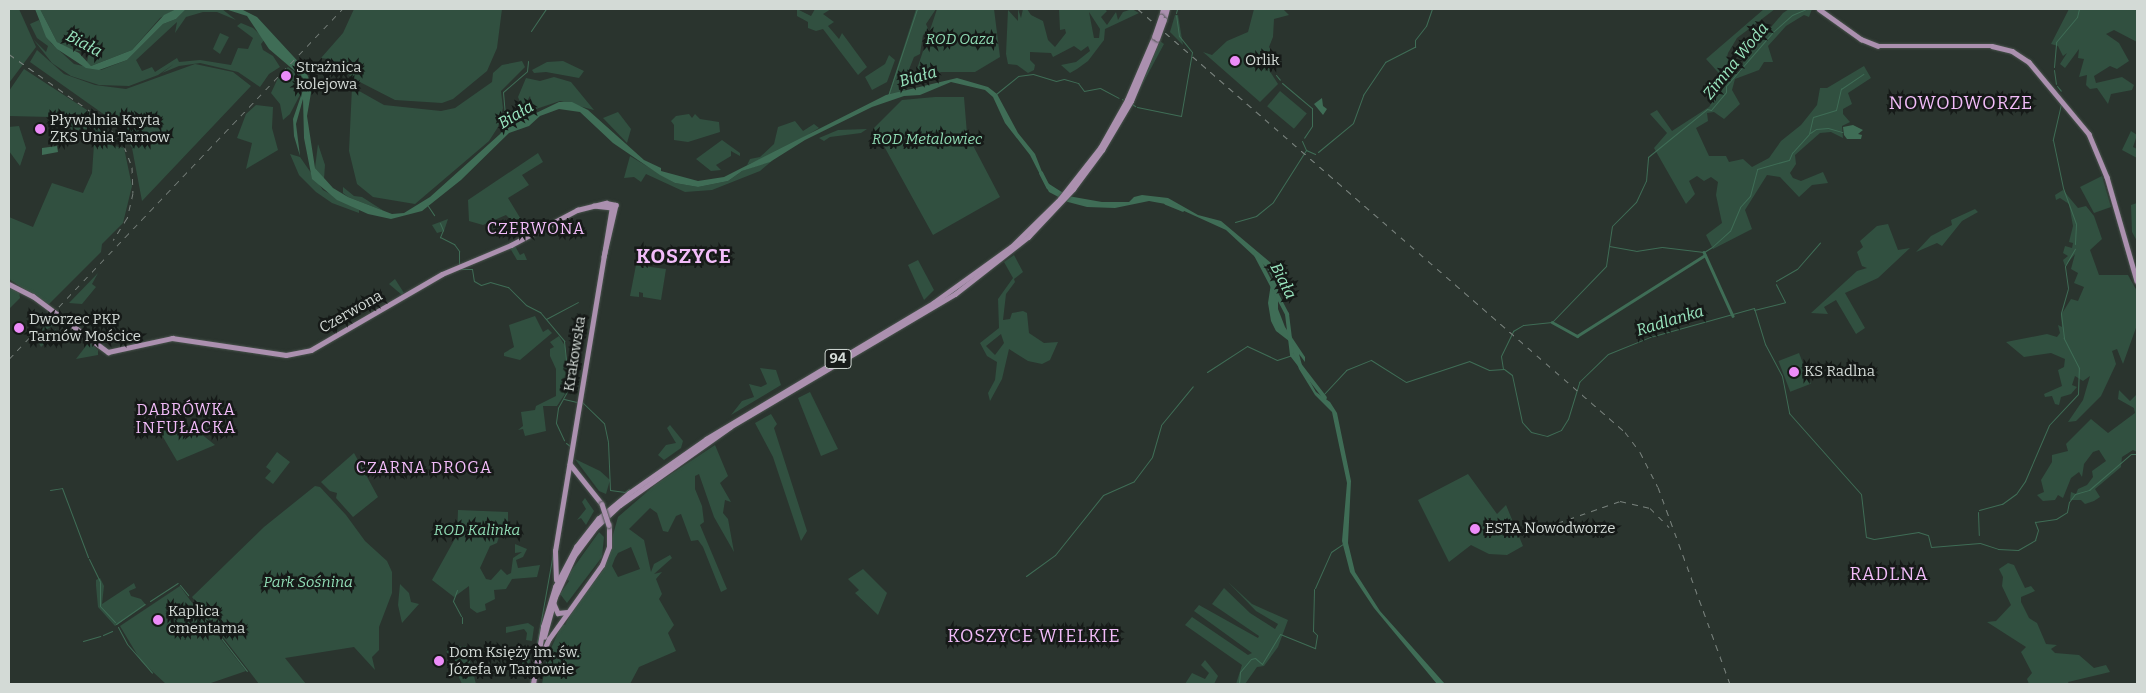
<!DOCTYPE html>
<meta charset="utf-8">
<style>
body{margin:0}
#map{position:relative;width:2146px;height:693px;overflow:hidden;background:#2a342e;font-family:Bitter,serif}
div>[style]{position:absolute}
.green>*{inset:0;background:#315040;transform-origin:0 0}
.water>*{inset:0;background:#3f6d56}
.stream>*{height:1px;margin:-0.5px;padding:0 0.5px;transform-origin:0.5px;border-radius:0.5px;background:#3f6d56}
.canal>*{height:2.5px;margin:-1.25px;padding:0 1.25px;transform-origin:1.25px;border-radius:1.25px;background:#3f6d56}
.river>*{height:4px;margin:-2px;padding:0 2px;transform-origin:2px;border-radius:2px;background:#3f6d56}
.roads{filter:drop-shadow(0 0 1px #48524c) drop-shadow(0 0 1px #48524c)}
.major>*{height:4.5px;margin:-2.25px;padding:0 2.25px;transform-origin:2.25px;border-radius:2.25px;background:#ab90af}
.rail>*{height:1px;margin-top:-0.5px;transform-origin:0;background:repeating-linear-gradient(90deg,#78817c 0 6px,transparent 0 12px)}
.bridges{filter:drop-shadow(0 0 1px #48524c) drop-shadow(0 0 1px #48524c)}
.major-bridge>*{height:4.5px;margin:-2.25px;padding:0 2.25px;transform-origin:2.25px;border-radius:2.25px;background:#ab90af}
.dots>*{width:14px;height:14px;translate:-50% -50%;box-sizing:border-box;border:2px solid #161a18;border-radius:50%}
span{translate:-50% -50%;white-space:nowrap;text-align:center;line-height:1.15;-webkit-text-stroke:5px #161a18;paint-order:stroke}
.shield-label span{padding:1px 4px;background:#161a18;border:1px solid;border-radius:4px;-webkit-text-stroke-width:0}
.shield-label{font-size:14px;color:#d3dad6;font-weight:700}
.park-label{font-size:15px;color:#90dcb5;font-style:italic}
.poi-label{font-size:15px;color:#d3dad6}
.left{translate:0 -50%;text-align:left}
.street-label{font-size:15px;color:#d3dad6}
.water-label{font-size:16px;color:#9ae7c0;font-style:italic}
.neighbourhood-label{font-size:16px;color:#f2bcf9;letter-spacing:1px}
.quarter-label{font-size:18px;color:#f2bcf9;letter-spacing:1px}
.district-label{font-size:20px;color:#f2bcf9;font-weight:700;letter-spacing:1px}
.frame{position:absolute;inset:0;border:10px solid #d3dad6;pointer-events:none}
</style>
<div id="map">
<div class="green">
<div style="clip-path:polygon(9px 9px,19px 9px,36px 47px,9px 83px)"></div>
<div style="clip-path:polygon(40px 9px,176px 9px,160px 18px,132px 50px,91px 66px,87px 62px,89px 52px,68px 50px,57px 42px)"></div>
<div style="clip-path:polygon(186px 9px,222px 9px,236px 20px,217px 12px,203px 12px,186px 17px,175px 33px,177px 22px,136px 60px,142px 71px,152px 67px,155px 72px,177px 58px,179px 62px,200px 60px,231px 65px,238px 48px,248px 49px,253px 38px,237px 26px,241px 23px,253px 28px,265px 39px,261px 44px,263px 50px,273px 56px,280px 67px,269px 74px,260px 87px,238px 72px,200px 63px,179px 66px,162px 73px,174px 64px,158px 75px,129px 86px,99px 85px,71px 76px,52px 63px,33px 39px,46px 52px,48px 46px,37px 38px,30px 24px,39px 20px,51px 43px,74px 64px,101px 70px,127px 60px,163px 24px,176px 19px)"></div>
<div style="clip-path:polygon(354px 9px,502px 9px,497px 48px,487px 71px,453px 99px,442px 103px,395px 100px,354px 79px,328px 59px,321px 58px,343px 33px)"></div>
<div style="clip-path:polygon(797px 9px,811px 16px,815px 9px,831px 9px,823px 14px,834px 22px,828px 26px,839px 39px,842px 33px,867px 67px,858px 75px,823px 29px,816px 31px,808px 28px,808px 22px,797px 16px)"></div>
<div style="clip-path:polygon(916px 9px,936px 9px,926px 24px,929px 31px,923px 35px,920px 54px,914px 57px,906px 77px,905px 92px,888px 96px)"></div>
<div style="clip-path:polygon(937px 9px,994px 9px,1000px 57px,975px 72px,941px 72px,929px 78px,921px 77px,916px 72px)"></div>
<div style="clip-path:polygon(evenodd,1018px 9px,1021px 18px,1023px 9px,1027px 9px,1031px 15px,1043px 21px,1048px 40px,1055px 47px,1066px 33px,1065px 29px,1060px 30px,1059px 9px,1104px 9px,1107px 11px,1101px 17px,1107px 25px,1116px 12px,1118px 20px,1123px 12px,1132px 9px,1139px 13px,1105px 29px,1104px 40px,1088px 61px,1077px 69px,1070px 73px,1061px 65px,1076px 62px,1090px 51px,1088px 46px,1081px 51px,1074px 46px,1053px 57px,1051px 53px,1030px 52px,1030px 60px,1035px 65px,1034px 70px,1028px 73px,1017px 65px,1008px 64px,1006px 54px,1008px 10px,1018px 21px,1018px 9px,1089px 12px,1100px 29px,1099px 38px,1094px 38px,1089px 12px)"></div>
<div style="clip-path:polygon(1254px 9px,1283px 9px,1289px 15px,1274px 19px,1273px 37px,1269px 47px,1277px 61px,1269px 70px,1278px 84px,1260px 102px,1203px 52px,1212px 55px,1227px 41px,1248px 32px)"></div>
<div style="clip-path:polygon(1764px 9px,1775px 9px,1737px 38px,1728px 53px,1727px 57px,1735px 66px,1725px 65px,1722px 69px,1730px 77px,1741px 71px,1744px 59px,1783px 13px,1789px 9px,1812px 9px,1809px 17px,1804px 15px,1786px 26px,1768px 46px,1773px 62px,1764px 62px,1759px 70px,1735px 79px,1732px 90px,1740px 104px,1724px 119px,1714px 112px,1707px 113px,1708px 121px,1696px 128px,1709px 156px,1726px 156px,1729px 162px,1743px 159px,1752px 167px,1769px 158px,1781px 141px,1801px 125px,1817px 105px,1820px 88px,1827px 88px,1864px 66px,1871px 78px,1848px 93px,1852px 104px,1843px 109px,1843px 114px,1850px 122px,1842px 126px,1843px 138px,1831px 132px,1820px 133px,1795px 155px,1796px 164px,1790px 173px,1793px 178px,1801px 181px,1823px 172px,1828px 183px,1812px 185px,1799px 197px,1780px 177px,1767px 175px,1745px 210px,1752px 229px,1713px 249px,1706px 235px,1722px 223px,1716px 195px,1718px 182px,1711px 177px,1704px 181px,1697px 176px,1689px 181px,1695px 194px,1686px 204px,1654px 148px,1667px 133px,1650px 114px,1657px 110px,1672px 131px,1709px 107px,1726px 81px,1706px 59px)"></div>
<div style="clip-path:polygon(2069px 9px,2137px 9px,2137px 42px,2114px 30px,2106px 34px,2119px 43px,2129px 61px,2117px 69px,2110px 66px,2094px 76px,2096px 83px,2122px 77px,2134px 85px,2132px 90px,2111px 94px,2108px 104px,2097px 88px,2090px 89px,2086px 85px,2087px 75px,2079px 77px,2084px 59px,2078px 58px,2079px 49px,2065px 68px,2060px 64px,2067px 53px,2063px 56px,2058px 46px,2051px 44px)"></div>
<div style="clip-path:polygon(1175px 15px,1178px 15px,1183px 45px,1170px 32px)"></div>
<div style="clip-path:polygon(220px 33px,229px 37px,220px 54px,213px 49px)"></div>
<div style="clip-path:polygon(1160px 41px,1164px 44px,1128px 111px,1142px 83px)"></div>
<div style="clip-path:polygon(37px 50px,64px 74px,95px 85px,126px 89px,195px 64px,233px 72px,251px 86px,142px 201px,132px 148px,119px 125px,30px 62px)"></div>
<div style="clip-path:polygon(889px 55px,895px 60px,887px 82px,872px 90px,865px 77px,885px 64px)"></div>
<div style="clip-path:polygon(522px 61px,525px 67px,501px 91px,503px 108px,498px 127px,489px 141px,415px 204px,373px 197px,357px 184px,349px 151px,352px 87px,384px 105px,441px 111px,455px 108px,492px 82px,493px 73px,502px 65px)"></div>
<div style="clip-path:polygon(563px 61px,584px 71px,579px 78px,546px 72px,534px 73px,532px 70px,547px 62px)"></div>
<div style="clip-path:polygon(288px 67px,303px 78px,303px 89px,290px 114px,283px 120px,280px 104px,271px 93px,278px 78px,290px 82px,292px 77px,283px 72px)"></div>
<div style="clip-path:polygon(24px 69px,93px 114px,88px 125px,101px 129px,104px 139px,110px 145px,124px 148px,132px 186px,123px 223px,102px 244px,101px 252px,48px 305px,9px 279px,9px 217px,33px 227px,52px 183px,83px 193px,92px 173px,95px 130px,72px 134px,69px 121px,56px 123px,51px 117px,9px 116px,9px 91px)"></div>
<div style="clip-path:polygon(554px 77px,571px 82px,594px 110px,560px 101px,533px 110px,530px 96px,525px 105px,520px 102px,518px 97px,526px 78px,540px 81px)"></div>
<div style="left:1280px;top:91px;width:35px;height:20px;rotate:40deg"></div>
<div style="clip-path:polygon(935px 97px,964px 97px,967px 134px,1000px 197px,933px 235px,874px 128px,902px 100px)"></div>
<div style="clip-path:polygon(256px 105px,273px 107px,272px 128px,278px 150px,246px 169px,252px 143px,237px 138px,246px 114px)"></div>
<div style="clip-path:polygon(618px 112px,631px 129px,627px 143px,603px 118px)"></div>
<div style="clip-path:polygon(689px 114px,692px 118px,695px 114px,700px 119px,719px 122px,720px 132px,688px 142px,674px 140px,674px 125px,671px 121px,676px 116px)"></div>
<div style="clip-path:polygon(795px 121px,803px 131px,814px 124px,819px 128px,784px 149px,747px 165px,750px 159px,760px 157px,774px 144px,778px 127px)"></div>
<div style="clip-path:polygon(19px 126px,26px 148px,20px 166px,9px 151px,9px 127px)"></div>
<div style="clip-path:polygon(867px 129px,861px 133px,830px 137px,824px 141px,819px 138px,838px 130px)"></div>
<div style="clip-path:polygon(2131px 131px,2137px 135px,2133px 147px,2137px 149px,2137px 158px,2122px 150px)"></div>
<div style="clip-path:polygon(722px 140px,740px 153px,740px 156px,731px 151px,731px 156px,716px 165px,721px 170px,711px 171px,696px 159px)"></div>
<div style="clip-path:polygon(318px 144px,325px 165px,324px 179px,315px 168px)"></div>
<div style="clip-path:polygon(538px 153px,543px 162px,522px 175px,529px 185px,508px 198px,522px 221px,513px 222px,506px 215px,483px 225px,469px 221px,468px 200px)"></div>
<div style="clip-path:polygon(290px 154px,300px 157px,323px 190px,359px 210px,359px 213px,332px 203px,316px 192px,299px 175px)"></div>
<div style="clip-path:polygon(630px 156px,675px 183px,698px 187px,728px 181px,742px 171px,773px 160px,760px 171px,712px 190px,685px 192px,646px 174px,641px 182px,634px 177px,624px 178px)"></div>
<div style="clip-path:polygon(2102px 176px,2111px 207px,2094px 213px,2080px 187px)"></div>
<div style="clip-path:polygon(343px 187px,354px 196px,362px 197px,384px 211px,348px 197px,343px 193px)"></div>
<div style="clip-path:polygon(2063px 190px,2078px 208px,2086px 206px,2094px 216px,2102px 239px,2090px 250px,2099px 275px,2128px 275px,2137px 291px,2137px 325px,2123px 364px,2117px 349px,2112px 351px,2116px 364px,2101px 396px,2076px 421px,2068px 422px,2083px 400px,2090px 376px,2083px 381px,2075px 376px,2072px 385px,2077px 387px,2071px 394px,2061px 397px,2059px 405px,2055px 404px,2052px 396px,2045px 397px,2044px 394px,2062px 386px,2058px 370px,2064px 367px,2065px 359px,2051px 353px,2024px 357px,2006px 342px,2047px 334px,2057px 337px,2060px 333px,2058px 325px,2062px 327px,2061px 315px,2071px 299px,2078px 301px,2084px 287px,2074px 283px,2078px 273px,2071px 269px,2075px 254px,2065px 266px,2063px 260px,2068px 256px,2063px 253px,2065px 246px,2072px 248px,2073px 243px,2069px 242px,2073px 226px,2069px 204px,2060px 198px,2056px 200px,2055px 195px)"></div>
<div style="clip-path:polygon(2137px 203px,2137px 241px,2132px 232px,2131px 205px)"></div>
<div style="clip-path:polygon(1975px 209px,1978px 212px,1962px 221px,1942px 246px,1937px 243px,1916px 252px,1931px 236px,1952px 225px,1951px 220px)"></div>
<div style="clip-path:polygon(448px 219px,444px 231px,437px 233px,432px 225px)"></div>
<div style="clip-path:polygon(1888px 224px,1898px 250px,1910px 248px,1878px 278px,1845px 293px,1865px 328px,1856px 334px,1836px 300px,1824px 307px,1828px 314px,1811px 313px,1857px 271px,1867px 268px,1862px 266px,1857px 252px,1863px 247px,1860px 241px,1877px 226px)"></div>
<div style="clip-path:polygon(515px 246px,520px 255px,524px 253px,527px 260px,517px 260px,510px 248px)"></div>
<div style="clip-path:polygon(evenodd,1014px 255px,1023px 272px,1014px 279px,1015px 282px,1006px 294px,1003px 320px,1010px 319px,1012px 313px,1023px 311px,1027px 313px,1029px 333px,1044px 343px,1058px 342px,1050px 360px,1042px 364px,1028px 361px,1009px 349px,1002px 379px,990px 401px,988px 393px,995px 380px,997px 362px,987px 356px,980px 343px,999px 328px,998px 299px,1013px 278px,1004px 262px,1014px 255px,1001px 334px,1004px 343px,995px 355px,986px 346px,1001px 334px)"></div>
<div style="clip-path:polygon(918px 260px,934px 290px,924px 300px,908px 265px)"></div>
<div style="clip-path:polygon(636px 265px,666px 269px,661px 300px,643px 297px,643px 293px,639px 292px,639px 297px,630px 296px)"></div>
<div style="clip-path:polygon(98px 273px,92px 284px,96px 287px,82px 304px,69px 303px)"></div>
<div style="clip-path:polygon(395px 279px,404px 293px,402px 295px,389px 284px)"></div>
<div style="clip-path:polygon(9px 286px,19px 291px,20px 298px,9px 309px)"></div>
<div style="clip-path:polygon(54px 316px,60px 320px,38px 336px,37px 335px)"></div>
<div style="clip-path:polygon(535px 316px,543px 332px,548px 329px,552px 333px,520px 360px,504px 356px,504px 353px,514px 347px,509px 325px)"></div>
<div style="clip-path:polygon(56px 329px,53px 335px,41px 347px,37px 340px)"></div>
<div style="clip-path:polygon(559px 336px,565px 346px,569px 388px,557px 406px,543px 406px,546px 431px,525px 436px,523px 429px,518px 430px,523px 426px,521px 412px,535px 410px,536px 406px,556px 396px,556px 369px,550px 356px,550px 349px,554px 347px,550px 342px)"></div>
<div style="clip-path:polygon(89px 342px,98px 350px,98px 355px,76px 359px)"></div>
<div style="left:1799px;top:353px;width:33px;height:22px;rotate:69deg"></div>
<div style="clip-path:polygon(760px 368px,776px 370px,781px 385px,731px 415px,742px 401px,754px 397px,749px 384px,761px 387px,767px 384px)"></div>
<div style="clip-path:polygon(2119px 390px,2130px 401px,2137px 394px,2137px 452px,2133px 450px,2122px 457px,2121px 467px,2095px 489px,2100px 497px,2094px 501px,2085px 504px,2081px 500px,2070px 500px,2071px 492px,2076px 494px,2078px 489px,2087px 485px,2093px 477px,2092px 471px,2106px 461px,2099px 450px,2093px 452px,2084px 464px,2082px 477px,2079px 472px,2071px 478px,2063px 498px,2058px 495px,2055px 500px,2043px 501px,2037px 495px,2044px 492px,2041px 480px,2052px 462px,2052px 455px,2068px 451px,2066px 444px,2091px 419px,2108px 433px,2135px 413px,2134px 408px,2118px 399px)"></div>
<div style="clip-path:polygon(810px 392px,838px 449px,821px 456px,798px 398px)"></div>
<div style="clip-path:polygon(771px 414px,777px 424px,774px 428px,807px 531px,801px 541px,773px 457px,755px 423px)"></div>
<div style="clip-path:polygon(184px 421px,182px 424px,187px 428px,190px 425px,215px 445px,177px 461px,160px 432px)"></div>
<div style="clip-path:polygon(670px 425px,683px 441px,681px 448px,664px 460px,658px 455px,666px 445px,676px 443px,667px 428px)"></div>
<div style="clip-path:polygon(evenodd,715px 445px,728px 476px,720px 483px,731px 502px,725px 500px,723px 513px,728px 519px,734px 552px,714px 517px,699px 474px,695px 476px,695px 489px,702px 506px,704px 522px,700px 525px,727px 589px,721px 592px,703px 547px,698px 540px,691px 541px,681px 514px,676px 516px,668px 532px,663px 531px,657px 513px,650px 508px,629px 529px,644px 540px,651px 572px,654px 564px,670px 555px,672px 558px,654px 574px,662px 572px,656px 579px,662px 594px,659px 599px,674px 625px,668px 633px,676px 651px,639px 667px,630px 684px,542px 684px,547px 657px,562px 624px,565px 625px,575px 606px,603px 570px,618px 517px,656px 484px,715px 445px,631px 547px,640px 569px,618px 577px,612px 566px,615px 558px,618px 553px,631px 547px)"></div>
<div style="clip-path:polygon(277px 452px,290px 462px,273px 484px,265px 478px,271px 471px,266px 467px)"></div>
<div style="clip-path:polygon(354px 453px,378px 497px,353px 517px,336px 498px,337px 493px,330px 491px,321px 482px)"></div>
<div style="clip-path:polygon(575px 459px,600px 471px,610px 480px,606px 494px,599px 491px)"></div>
<div style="clip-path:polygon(1468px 474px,1497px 514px,1506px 505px,1523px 546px,1507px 555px,1489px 554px,1471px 545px,1449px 562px,1418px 500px)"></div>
<div style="clip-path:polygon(315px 486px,320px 487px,346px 515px,365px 541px,387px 561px,392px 572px,392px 593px,379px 627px,379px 650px,372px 657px,375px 670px,354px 647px,285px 658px,306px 684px,259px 684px,192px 597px,264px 527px)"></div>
<div style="clip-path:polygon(585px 498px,594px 511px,586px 525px,581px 518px,577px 520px,586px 509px,582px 502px)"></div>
<div style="clip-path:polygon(458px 510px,508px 512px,508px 522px,502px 527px,497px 543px,490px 546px,480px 568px,486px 579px,491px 580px,501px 569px,507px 575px,511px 573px,513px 558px,522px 552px,515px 553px,515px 544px,527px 549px,523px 557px,516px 560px,518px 568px,540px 565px,537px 577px,512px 579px,506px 589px,494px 590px,495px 599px,485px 604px,486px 610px,477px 613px,470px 608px,469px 586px,454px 597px,432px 580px,457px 535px)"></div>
<div style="clip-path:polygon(599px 532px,604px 537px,602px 557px,567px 603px,560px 594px,569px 581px,566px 578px)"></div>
<div style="clip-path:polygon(2008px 563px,2014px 565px,2025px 588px,2031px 586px,2035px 591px,2021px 597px,2021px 602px,2029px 618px,2037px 623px,2046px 644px,2057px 645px,2051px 649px,2055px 653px,2079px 655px,2094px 668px,2106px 665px,2110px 672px,2068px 682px,2069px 684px,2029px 684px,2027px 679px,2032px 673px,2021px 652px,2026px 647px,1987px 622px,1996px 621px,2011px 605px,2002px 586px,2003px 577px,1999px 569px)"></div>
<div style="clip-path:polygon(863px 569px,887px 593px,878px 615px,855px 593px,859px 590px,848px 579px)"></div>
<div style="clip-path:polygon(100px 578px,104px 586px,102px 604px,134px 583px,136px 588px,129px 591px,131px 596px,141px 599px,146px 605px,115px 626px,98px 607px,96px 586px,96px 580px)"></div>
<div style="clip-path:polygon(1228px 582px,1252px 604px,1288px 620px,1278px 647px,1264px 666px,1257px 667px,1245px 684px,1236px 684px,1242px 665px,1185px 625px,1192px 617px,1248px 655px,1252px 653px,1194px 611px,1199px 605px,1258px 638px,1259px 636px,1212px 604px,1224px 588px,1250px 613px,1275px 629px,1278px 624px,1256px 611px)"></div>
<div style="clip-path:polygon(400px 584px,409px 593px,411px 602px,419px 604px,402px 623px,398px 605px)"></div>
<div style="clip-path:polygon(180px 586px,190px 600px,246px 671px,208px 684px,166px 684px,141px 661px,120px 626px)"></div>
<div style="clip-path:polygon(528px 623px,534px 627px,532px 641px,526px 640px,527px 633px,524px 629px,506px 633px,506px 627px)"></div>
<div style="clip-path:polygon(449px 645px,460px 646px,463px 650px,463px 646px,466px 646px,476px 684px,462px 684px,446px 650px)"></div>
<div style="clip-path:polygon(524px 654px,530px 660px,529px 665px,513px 667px,513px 655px)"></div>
<div style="clip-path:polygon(1205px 660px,1218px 676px,1214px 684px,1185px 684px,1192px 673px,1205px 679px,1209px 673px,1201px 665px)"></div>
</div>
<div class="water">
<div style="clip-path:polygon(35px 9px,40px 9px,57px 42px,79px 53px,91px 66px,132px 50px,164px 15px,176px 9px,186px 9px,176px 19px,163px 24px,127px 60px,99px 70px,86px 68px,57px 49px,46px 37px)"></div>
<div style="clip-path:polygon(225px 9px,243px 10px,257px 17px,305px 69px,312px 87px,307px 116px,315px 168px,333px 188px,348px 197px,392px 214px,404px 213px,430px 197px,509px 126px,559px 102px,572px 102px,588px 110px,644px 160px,661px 168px,661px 171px,698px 181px,724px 177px,886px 95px,957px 78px,988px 87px,997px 94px,1018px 133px,1035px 154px,1046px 182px,1068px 196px,1102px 202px,1129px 202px,1134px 197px,1142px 195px,1168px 198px,1198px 215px,1221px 221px,1271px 263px,1278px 276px,1278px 309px,1285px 327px,1305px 357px,1305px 362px,1299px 354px,1303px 369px,1316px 392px,1330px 402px,1337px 413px,1351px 481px,1348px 543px,1355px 572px,1380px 611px,1445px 684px,1437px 684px,1374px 608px,1350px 572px,1342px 541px,1347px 483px,1332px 412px,1315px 395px,1299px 369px,1289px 341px,1276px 331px,1271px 321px,1268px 303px,1272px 277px,1267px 268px,1226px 230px,1171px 205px,1149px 201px,1115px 208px,1087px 207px,1068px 202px,1049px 192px,1030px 155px,1005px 123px,993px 97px,985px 90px,951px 82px,920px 95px,904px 96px,872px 107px,805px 140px,770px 162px,742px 171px,728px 181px,698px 187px,675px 183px,660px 175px,613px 143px,580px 112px,559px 109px,540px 116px,529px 126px,509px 133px,461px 180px,422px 211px,391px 219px,368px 214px,337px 200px,312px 179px,304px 138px,303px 99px,296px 124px,300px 156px,294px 136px,293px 119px,303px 90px,303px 78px,269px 49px,247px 16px)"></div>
<div style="clip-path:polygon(1322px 98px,1323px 106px,1327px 109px,1323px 115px,1314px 104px)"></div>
<div style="clip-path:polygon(1853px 125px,1863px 130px,1858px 134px,1862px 135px,1861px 139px,1847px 139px,1844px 135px,1843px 127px)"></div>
<div style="clip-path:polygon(57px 146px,58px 152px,42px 155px,42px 148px)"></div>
</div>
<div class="stream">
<div style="left:1176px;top:13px;width:4px;rotate:-76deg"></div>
<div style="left:531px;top:31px;width:27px;rotate:-56deg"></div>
<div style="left:2054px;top:67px;width:25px;rotate:-85deg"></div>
<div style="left:2056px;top:42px;width:33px;rotate:-50deg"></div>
<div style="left:2077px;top:17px;width:8px;rotate:-76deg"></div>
<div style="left:2054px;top:70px;width:14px;rotate:82deg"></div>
<div style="left:1276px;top:75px;width:6px;rotate:51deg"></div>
<div style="left:1282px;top:83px;width:39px;rotate:40deg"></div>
<div style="left:1312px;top:108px;width:18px;rotate:90deg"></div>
<div style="left:1312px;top:126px;width:14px;rotate:124deg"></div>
<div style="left:311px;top:84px;width:14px;rotate:-8deg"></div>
<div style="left:2057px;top:86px;width:6px;rotate:51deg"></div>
<div style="left:996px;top:94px;width:28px;rotate:-39deg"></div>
<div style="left:1018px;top:76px;width:15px;rotate:-8deg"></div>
<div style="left:1033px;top:74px;width:24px;rotate:17deg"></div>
<div style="left:1056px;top:81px;width:8px;rotate:-14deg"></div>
<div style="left:1064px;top:79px;width:15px;rotate:16deg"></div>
<div style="left:1078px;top:83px;width:10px;rotate:53deg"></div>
<div style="left:1084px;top:91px;width:16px;rotate:-11deg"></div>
<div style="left:1100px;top:88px;width:21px;rotate:28deg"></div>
<div style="left:888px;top:96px;width:92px;rotate:-71.6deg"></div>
<div style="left:1122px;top:99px;width:1px;rotate:45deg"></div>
<div style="left:1132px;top:104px;width:4px;rotate:34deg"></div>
<div style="left:2061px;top:104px;width:37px;rotate:103deg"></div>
<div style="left:2053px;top:140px;width:49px;rotate:78.2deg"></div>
<div style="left:2063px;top:188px;width:38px;rotate:70deg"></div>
<div style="left:2076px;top:224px;width:20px;rotate:93deg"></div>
<div style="left:1137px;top:107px;width:45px;rotate:11.6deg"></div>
<div style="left:1181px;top:116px;width:65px;rotate:-80.2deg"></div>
<div style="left:1192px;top:52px;width:21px;rotate:-129deg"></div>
<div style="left:1179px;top:36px;width:21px;rotate:-98deg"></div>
<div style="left:1810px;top:133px;width:7px;rotate:-34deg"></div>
<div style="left:1816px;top:129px;width:12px;rotate:-5deg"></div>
<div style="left:1828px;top:128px;width:15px;rotate:16deg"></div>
<div style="left:500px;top:136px;width:22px;rotate:-77deg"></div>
<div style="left:505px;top:115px;width:23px;rotate:-95deg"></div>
<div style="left:503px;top:92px;width:32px;rotate:-41deg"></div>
<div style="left:527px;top:71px;width:10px;rotate:-84deg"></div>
<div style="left:1302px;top:141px;width:10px;rotate:66deg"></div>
<div style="left:1306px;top:150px;width:10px;rotate:24deg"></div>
<div style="left:1318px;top:152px;width:45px;rotate:-39.6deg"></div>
<div style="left:1353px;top:123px;width:30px;rotate:-70deg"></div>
<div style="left:1363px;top:95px;width:40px;rotate:-56deg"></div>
<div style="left:1385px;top:62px;width:34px;rotate:-27deg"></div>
<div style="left:1415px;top:47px;width:7px;rotate:-90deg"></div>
<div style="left:1415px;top:40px;width:18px;rotate:-52deg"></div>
<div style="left:1426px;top:26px;width:18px;rotate:-71deg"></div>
<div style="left:428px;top:206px;width:11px;rotate:56deg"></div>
<div style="left:1235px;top:222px;width:22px;rotate:-16deg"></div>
<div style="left:1256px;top:216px;width:22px;rotate:-39deg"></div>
<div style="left:1273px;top:202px;width:62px;rotate:-57.6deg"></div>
<div style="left:440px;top:223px;width:8px;rotate:67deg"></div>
<div style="left:443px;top:230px;width:8px;rotate:113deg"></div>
<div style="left:440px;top:237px;width:16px;rotate:27deg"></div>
<div style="left:454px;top:244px;width:9px;rotate:54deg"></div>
<div style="left:459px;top:251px;width:14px;rotate:90deg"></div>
<div style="left:1609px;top:246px;width:27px;rotate:10deg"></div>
<div style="left:1636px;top:251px;width:26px;rotate:-9deg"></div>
<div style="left:1662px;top:247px;width:42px;rotate:6.8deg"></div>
<div style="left:1704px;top:252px;width:9px;rotate:-32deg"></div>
<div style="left:1712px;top:247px;width:24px;rotate:-42deg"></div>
<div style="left:1730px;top:231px;width:26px;rotate:-67deg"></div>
<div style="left:1740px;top:207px;width:15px;rotate:-48deg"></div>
<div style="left:1750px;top:196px;width:28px;rotate:-75deg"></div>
<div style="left:1757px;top:169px;width:33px;rotate:-16deg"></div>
<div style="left:1789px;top:160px;width:8px;rotate:-67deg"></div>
<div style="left:1792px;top:153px;width:25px;rotate:-48deg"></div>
<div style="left:1809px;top:134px;width:17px;rotate:-77deg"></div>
<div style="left:1813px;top:117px;width:24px;rotate:-17deg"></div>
<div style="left:1836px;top:110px;width:22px;rotate:-77deg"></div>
<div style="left:1841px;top:89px;width:27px;rotate:-34deg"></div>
<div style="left:461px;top:269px;width:11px"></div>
<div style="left:472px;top:269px;width:12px;rotate:81deg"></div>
<div style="left:474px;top:281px;width:8px;rotate:30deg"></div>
<div style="left:481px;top:285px;width:9px;rotate:-18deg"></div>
<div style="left:490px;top:282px;width:19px;rotate:16deg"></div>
<div style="left:508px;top:287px;width:25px;rotate:45deg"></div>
<div style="left:526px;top:305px;width:16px;rotate:27deg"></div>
<div style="left:540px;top:312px;width:38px;rotate:50deg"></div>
<div style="left:564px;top:341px;width:47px;rotate:83.9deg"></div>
<div style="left:569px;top:388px;width:23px;rotate:119deg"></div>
<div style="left:558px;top:408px;width:15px;rotate:98deg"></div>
<div style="left:556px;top:423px;width:19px;rotate:65deg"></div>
<div style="left:1776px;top:281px;width:24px;rotate:-30deg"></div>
<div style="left:1797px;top:269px;width:35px;rotate:-49deg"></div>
<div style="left:2068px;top:288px;width:22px;rotate:-98deg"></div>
<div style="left:2065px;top:266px;width:20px;rotate:-60deg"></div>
<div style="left:1754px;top:310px;width:32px;rotate:-14deg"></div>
<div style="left:1785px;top:302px;width:20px;rotate:-117deg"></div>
<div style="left:546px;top:319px;width:36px;rotate:-28deg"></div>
<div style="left:1503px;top:369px;width:13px;rotate:-99deg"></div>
<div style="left:1501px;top:356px;width:28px;rotate:-64deg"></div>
<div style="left:1513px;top:331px;width:12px;rotate:-31deg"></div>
<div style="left:1523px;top:325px;width:29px;rotate:-6deg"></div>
<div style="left:1552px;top:322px;width:78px;rotate:-46deg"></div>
<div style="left:1606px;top:266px;width:40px;rotate:-81.5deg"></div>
<div style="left:1612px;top:226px;width:34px;rotate:-45deg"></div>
<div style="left:1636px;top:202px;width:23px;rotate:-65deg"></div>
<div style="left:1646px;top:181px;width:24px;rotate:-85deg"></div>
<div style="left:1648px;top:157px;width:76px;rotate:-39.1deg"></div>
<div style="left:1707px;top:109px;width:4px;rotate:14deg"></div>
<div style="left:1711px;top:110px;width:23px;rotate:-50deg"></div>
<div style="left:1726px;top:92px;width:6px;rotate:-90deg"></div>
<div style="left:1726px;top:86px;width:72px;rotate:-49deg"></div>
<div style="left:1773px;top:32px;width:25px;rotate:-42deg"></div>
<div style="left:1792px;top:15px;width:15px;rotate:-23deg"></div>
<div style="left:1207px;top:372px;width:48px;rotate:-33deg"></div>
<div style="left:1247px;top:346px;width:33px;rotate:25deg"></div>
<div style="left:1277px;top:360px;width:16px;rotate:-18deg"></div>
<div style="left:1323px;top:395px;width:34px;rotate:-47deg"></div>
<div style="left:1346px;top:370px;width:27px;rotate:-22deg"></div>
<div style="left:1371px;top:360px;width:41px;rotate:32.2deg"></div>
<div style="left:1406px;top:382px;width:66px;rotate:-18.4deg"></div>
<div style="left:1469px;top:361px;width:22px;rotate:24deg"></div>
<div style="left:1489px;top:370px;width:15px;rotate:-4deg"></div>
<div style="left:1504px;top:369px;width:10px;rotate:37deg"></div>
<div style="left:1512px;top:375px;width:48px;rotate:78deg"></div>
<div style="left:1522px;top:422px;width:13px;rotate:48deg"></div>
<div style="left:1531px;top:432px;width:16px;rotate:14deg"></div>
<div style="left:1547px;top:436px;width:15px;rotate:-23deg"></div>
<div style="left:1561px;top:430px;width:13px;rotate:-58deg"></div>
<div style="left:1568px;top:419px;width:39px;rotate:-73deg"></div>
<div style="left:1579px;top:382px;width:40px;rotate:-44deg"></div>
<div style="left:1608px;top:354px;width:45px;rotate:-22deg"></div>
<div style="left:1650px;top:337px;width:108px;rotate:-15.6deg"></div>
<div style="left:1754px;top:308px;width:38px;rotate:73deg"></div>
<div style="left:1765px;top:344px;width:36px;rotate:62deg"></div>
<div style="left:1782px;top:376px;width:38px;rotate:79deg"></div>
<div style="left:1789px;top:413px;width:108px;rotate:48.4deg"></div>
<div style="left:1861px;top:494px;width:43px;rotate:83.4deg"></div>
<div style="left:1866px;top:537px;width:8px;rotate:14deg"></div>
<div style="left:1874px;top:539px;width:45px;rotate:-9deg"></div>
<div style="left:1918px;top:532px;width:10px;rotate:17deg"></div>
<div style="left:1928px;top:535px;width:12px;rotate:76deg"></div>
<div style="left:1931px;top:547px;width:49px;rotate:-4.7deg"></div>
<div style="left:1980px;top:543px;width:19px;rotate:18deg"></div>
<div style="left:1998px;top:549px;width:20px;rotate:3deg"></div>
<div style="left:2018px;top:550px;width:20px;rotate:-30deg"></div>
<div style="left:2035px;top:540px;width:10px;rotate:-73deg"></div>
<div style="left:2038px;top:530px;width:9px;rotate:-111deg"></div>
<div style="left:2035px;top:522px;width:21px;rotate:-8deg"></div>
<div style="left:2056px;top:519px;width:13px;rotate:-32deg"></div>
<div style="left:2067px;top:512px;width:10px;rotate:-79deg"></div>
<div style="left:2069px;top:502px;width:10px;rotate:-53deg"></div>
<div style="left:2075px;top:494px;width:15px;rotate:-16deg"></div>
<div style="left:2089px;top:490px;width:55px;rotate:-40.6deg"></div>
<div style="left:2131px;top:454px;width:6px"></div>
<div style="left:564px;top:399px;width:13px;rotate:13deg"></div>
<div style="left:582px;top:402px;width:30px;rotate:44deg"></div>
<div style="left:604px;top:423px;width:19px;rotate:78deg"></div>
<div style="left:608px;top:442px;width:48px;rotate:87.6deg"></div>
<div style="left:610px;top:490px;width:15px;rotate:8deg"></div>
<div style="left:625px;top:492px;width:5px;rotate:-37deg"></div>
<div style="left:566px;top:443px;width:5px;rotate:37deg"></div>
<div style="left:50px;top:490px;width:12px;rotate:-9deg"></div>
<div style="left:62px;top:488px;width:74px;rotate:69.4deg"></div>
<div style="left:1979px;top:510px;width:24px;rotate:-15deg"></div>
<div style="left:2002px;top:504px;width:17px;rotate:-36deg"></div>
<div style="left:2016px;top:494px;width:16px;rotate:-55deg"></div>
<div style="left:2025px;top:481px;width:61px;rotate:-66.8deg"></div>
<div style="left:2049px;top:425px;width:42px;rotate:-46.9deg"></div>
<div style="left:2078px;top:394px;width:26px;rotate:-88deg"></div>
<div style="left:2079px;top:368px;width:34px;rotate:-117deg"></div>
<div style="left:2064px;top:338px;width:25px;rotate:-97deg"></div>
<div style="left:2061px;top:313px;width:25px;rotate:-74deg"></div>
<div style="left:1978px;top:512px;width:23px;rotate:88deg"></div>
<div style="left:89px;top:559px;width:25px;rotate:64deg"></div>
<div style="left:100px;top:582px;width:24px;rotate:90deg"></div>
<div style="left:100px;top:606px;width:22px;rotate:47deg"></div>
<div style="left:1026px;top:576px;width:36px;rotate:-36deg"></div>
<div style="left:1055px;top:555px;width:77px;rotate:-51.3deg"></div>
<div style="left:1103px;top:495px;width:34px;rotate:-24deg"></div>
<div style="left:1134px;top:481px;width:30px;rotate:-53deg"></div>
<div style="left:1152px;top:457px;width:33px;rotate:-74deg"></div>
<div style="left:1161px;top:425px;width:50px;rotate:-50.6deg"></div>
<div style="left:180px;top:585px;width:13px;rotate:51deg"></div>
<div style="left:1315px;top:588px;width:39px;rotate:-66deg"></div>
<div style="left:1331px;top:552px;width:14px;rotate:-34deg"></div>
<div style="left:457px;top:590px;width:12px;rotate:110deg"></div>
<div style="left:453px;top:601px;width:17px;rotate:62deg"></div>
<div style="left:150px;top:601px;width:33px;rotate:-33deg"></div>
<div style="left:194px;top:603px;width:86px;rotate:52.1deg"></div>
<div style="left:462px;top:617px;width:6px;rotate:90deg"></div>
<div style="left:116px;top:624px;width:35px;rotate:-35deg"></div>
<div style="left:118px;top:627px;width:19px;rotate:62deg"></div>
<div style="left:127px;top:644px;width:38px;rotate:49deg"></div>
<div style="left:103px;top:635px;width:10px;rotate:-24deg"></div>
<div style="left:83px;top:641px;width:18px;rotate:-16deg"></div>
<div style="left:537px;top:643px;width:91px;rotate:-79.9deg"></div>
<div style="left:530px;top:684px;width:38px;rotate:-81deg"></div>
<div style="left:1239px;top:684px;width:12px;rotate:-85deg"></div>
<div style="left:1240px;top:672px;width:17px;rotate:-50deg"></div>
<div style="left:1251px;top:659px;width:4px;rotate:-14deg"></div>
<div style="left:1255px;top:658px;width:9px;rotate:41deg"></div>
<div style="left:1262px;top:664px;width:35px;rotate:-59deg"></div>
<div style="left:1280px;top:634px;width:38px;rotate:22deg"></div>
<div style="left:1315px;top:648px;width:13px;rotate:-81deg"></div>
<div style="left:1317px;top:635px;width:6px;rotate:-135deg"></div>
<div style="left:1313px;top:631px;width:42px;rotate:-88.6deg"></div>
</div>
<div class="canal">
<div style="left:1704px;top:252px;width:70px;rotate:65.6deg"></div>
<div style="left:1552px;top:322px;width:29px;rotate:29deg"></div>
<div style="left:1577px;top:336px;width:151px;rotate:-32.3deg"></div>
</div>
<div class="river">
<div style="left:1041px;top:173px;width:16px;rotate:63deg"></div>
<div style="left:1166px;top:203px;width:18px;rotate:22deg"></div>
<div style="left:1256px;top:255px;width:67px;rotate:62.3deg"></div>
<div style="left:1287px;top:314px;width:41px;rotate:83deg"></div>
<div style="left:1292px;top:355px;width:54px;rotate:52.5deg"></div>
</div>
<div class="roads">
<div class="major">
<div style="left:1819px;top:9px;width:52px;rotate:35.5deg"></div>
<div style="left:1861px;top:39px;width:18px;rotate:22deg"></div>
<div style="left:1878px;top:46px;width:114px"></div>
<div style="left:1992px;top:46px;width:21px;rotate:14deg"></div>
<div style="left:2012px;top:51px;width:20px;rotate:33deg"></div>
<div style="left:2029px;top:62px;width:94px;rotate:50.2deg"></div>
<div style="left:2089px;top:134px;width:47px;rotate:67.3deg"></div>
<div style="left:2107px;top:177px;width:108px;rotate:73.9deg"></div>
<div style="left:1161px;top:17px;width:8px;rotate:-76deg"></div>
<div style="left:1164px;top:20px;width:11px;rotate:-75deg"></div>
<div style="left:9px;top:284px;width:27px;rotate:27deg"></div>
<div style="left:33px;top:296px;width:94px;rotate:36.7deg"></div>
<div style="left:108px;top:352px;width:66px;rotate:-12.3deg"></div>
<div style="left:172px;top:338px;width:115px;rotate:8.5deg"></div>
<div style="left:286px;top:355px;width:25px;rotate:-11deg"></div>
<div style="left:311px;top:350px;width:151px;rotate:-30.1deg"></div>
<div style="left:442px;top:274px;width:75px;rotate:-22.8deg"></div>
<div style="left:511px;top:245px;width:75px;rotate:-27.9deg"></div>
<div style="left:577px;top:210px;width:30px;rotate:-14deg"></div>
<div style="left:606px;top:203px;width:10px;rotate:11deg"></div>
<div style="left:616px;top:205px;width:53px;rotate:103deg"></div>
<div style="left:570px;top:464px;width:51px;rotate:51.3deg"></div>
<div style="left:556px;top:580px;width:29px;rotate:-92deg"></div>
<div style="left:555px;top:551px;width:348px;rotate:-80.6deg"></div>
<div style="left:612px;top:208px;width:18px;rotate:-174deg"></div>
<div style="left:554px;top:604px;width:10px;rotate:66deg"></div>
<div style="left:558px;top:613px;width:9px;rotate:-6deg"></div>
<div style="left:544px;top:637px;width:41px;rotate:-74.6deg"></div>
<div style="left:555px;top:597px;width:45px;rotate:-65.1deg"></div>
<div style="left:574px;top:556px;width:35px;rotate:-53deg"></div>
<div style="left:595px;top:528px;width:34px;rotate:-43deg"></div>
<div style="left:620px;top:505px;width:135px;rotate:-35.3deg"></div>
<div style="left:730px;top:427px;width:261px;rotate:-30.6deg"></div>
<div style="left:955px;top:294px;width:93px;rotate:-38deg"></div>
<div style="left:1028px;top:237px;width:66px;rotate:-46.8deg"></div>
<div style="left:1073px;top:189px;width:49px;rotate:-53.4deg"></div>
<div style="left:1102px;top:150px;width:57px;rotate:-59.4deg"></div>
<div style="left:1131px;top:101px;width:67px;rotate:-67.2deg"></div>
<div style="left:539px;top:661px;width:24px;rotate:-66deg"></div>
<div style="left:549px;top:639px;width:91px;rotate:-54.4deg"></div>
<div style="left:602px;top:565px;width:19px;rotate:-69deg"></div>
<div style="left:609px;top:547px;width:22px;rotate:-90deg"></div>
<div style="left:533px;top:684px;width:58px;rotate:-80deg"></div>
<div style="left:543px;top:627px;width:42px;rotate:-73.3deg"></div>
<div style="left:555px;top:587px;width:45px;rotate:-62.3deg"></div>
<div style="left:576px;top:547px;width:36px;rotate:-52deg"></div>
<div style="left:598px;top:519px;width:40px;rotate:-40deg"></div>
<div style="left:629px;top:493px;width:94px;rotate:-35deg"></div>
<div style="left:706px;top:439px;width:265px;rotate:-30.9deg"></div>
<div style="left:933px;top:303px;width:96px;rotate:-35.7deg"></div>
<div style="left:1011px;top:247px;width:69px;rotate:-44.4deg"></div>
<div style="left:1060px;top:199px;width:65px;rotate:-51.9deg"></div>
<div style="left:1100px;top:148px;width:55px;rotate:-60.6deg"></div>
<div style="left:1127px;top:100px;width:69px;rotate:-66.8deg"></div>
</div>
</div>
<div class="rail">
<div style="left:1138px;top:9px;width:645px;rotate:40.98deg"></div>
<div style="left:1625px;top:432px;width:25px;rotate:53deg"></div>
<div style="left:1640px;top:452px;width:39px;rotate:63deg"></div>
<div style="left:1658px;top:487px;width:210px;rotate:69.9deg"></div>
<div style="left:9px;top:54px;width:115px;rotate:35.1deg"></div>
<div style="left:103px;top:120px;width:33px;rotate:51deg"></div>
<div style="left:124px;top:146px;width:22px;rotate:69deg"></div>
<div style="left:132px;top:167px;width:26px;rotate:88deg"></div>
<div style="left:133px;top:193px;width:26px;rotate:103deg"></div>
<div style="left:127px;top:218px;width:26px;rotate:122deg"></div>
<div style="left:9px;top:359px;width:483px;rotate:-46.4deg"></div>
<div style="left:1523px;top:535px;width:103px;rotate:-19.3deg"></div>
<div style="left:1620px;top:501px;width:31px;rotate:13deg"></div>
<div style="left:1650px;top:508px;width:27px;rotate:45deg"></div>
</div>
<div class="bridges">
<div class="major-bridge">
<div style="left:1154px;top:37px;width:21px;rotate:-71deg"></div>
<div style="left:1157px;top:39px;width:20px;rotate:-70deg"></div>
<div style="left:602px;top:504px;width:22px;rotate:72deg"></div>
</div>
</div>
<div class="dots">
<div style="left:1235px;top:61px;background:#ed8cf9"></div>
<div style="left:286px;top:76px;background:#ed8cf9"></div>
<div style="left:40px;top:129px;background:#ed8cf9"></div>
<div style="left:19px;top:328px;background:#ed8cf9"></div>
<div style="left:1794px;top:372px;background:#ed8cf9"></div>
<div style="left:1475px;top:529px;background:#ed8cf9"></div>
<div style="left:158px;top:620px;background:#ed8cf9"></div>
<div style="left:439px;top:661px;background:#ed8cf9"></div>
</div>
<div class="shield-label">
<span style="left:838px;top:359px">94</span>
</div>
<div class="park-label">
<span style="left:960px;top:40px">ROD Oaza</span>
<span style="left:927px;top:140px">ROD Metalowiec</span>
<span style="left:477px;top:531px">ROD Kalinka</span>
<span style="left:308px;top:583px">Park Sośnina</span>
</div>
<div class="poi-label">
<span class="left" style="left:1245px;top:61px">Orlik</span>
<span class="left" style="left:296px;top:76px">Strażnica<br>kolejowa</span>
<span class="left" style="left:50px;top:129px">Pływalnia Kryta<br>ZKS Unia Tarnow</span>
<span class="left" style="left:29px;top:328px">Dworzec PKP<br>Tarnów Mościce</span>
<span class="left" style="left:1804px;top:372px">KS Radlna</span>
<span class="left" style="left:1485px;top:529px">ESTA Nowodworze</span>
<span class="left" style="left:168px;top:620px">Kaplica<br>cmentarna</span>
<span class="left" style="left:449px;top:661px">Dom Księży im. św.<br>Józefa w Tarnowie</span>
</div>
<div class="street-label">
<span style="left:351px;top:312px;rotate:-30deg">Czerwona</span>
<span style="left:575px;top:354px;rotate:-81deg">Krakowska</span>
</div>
<div class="water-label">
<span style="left:84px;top:44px;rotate:28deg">Biała</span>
<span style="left:1736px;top:61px;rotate:-51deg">Zimna Woda</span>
<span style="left:918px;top:77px;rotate:-16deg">Biała</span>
<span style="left:516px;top:115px;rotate:-31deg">Biała</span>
<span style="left:1283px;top:281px;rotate:63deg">Biała</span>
<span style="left:1670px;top:321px;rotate:-17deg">Radlanka</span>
</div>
<div class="neighbourhood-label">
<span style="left:536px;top:229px">CZERWONA</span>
<span style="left:186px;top:419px">DĄBRÓWKA<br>INFUŁACKA</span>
<span style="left:424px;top:468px">CZARNA DROGA</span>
</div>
<div class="quarter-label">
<span style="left:1961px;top:103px">NOWODWORZE</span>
<span style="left:1889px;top:574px">RADLNA</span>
<span style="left:1034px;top:636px">KOSZYCE WIELKIE</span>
</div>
<div class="district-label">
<span style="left:684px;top:256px">KOSZYCE</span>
</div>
<div class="frame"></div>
</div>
